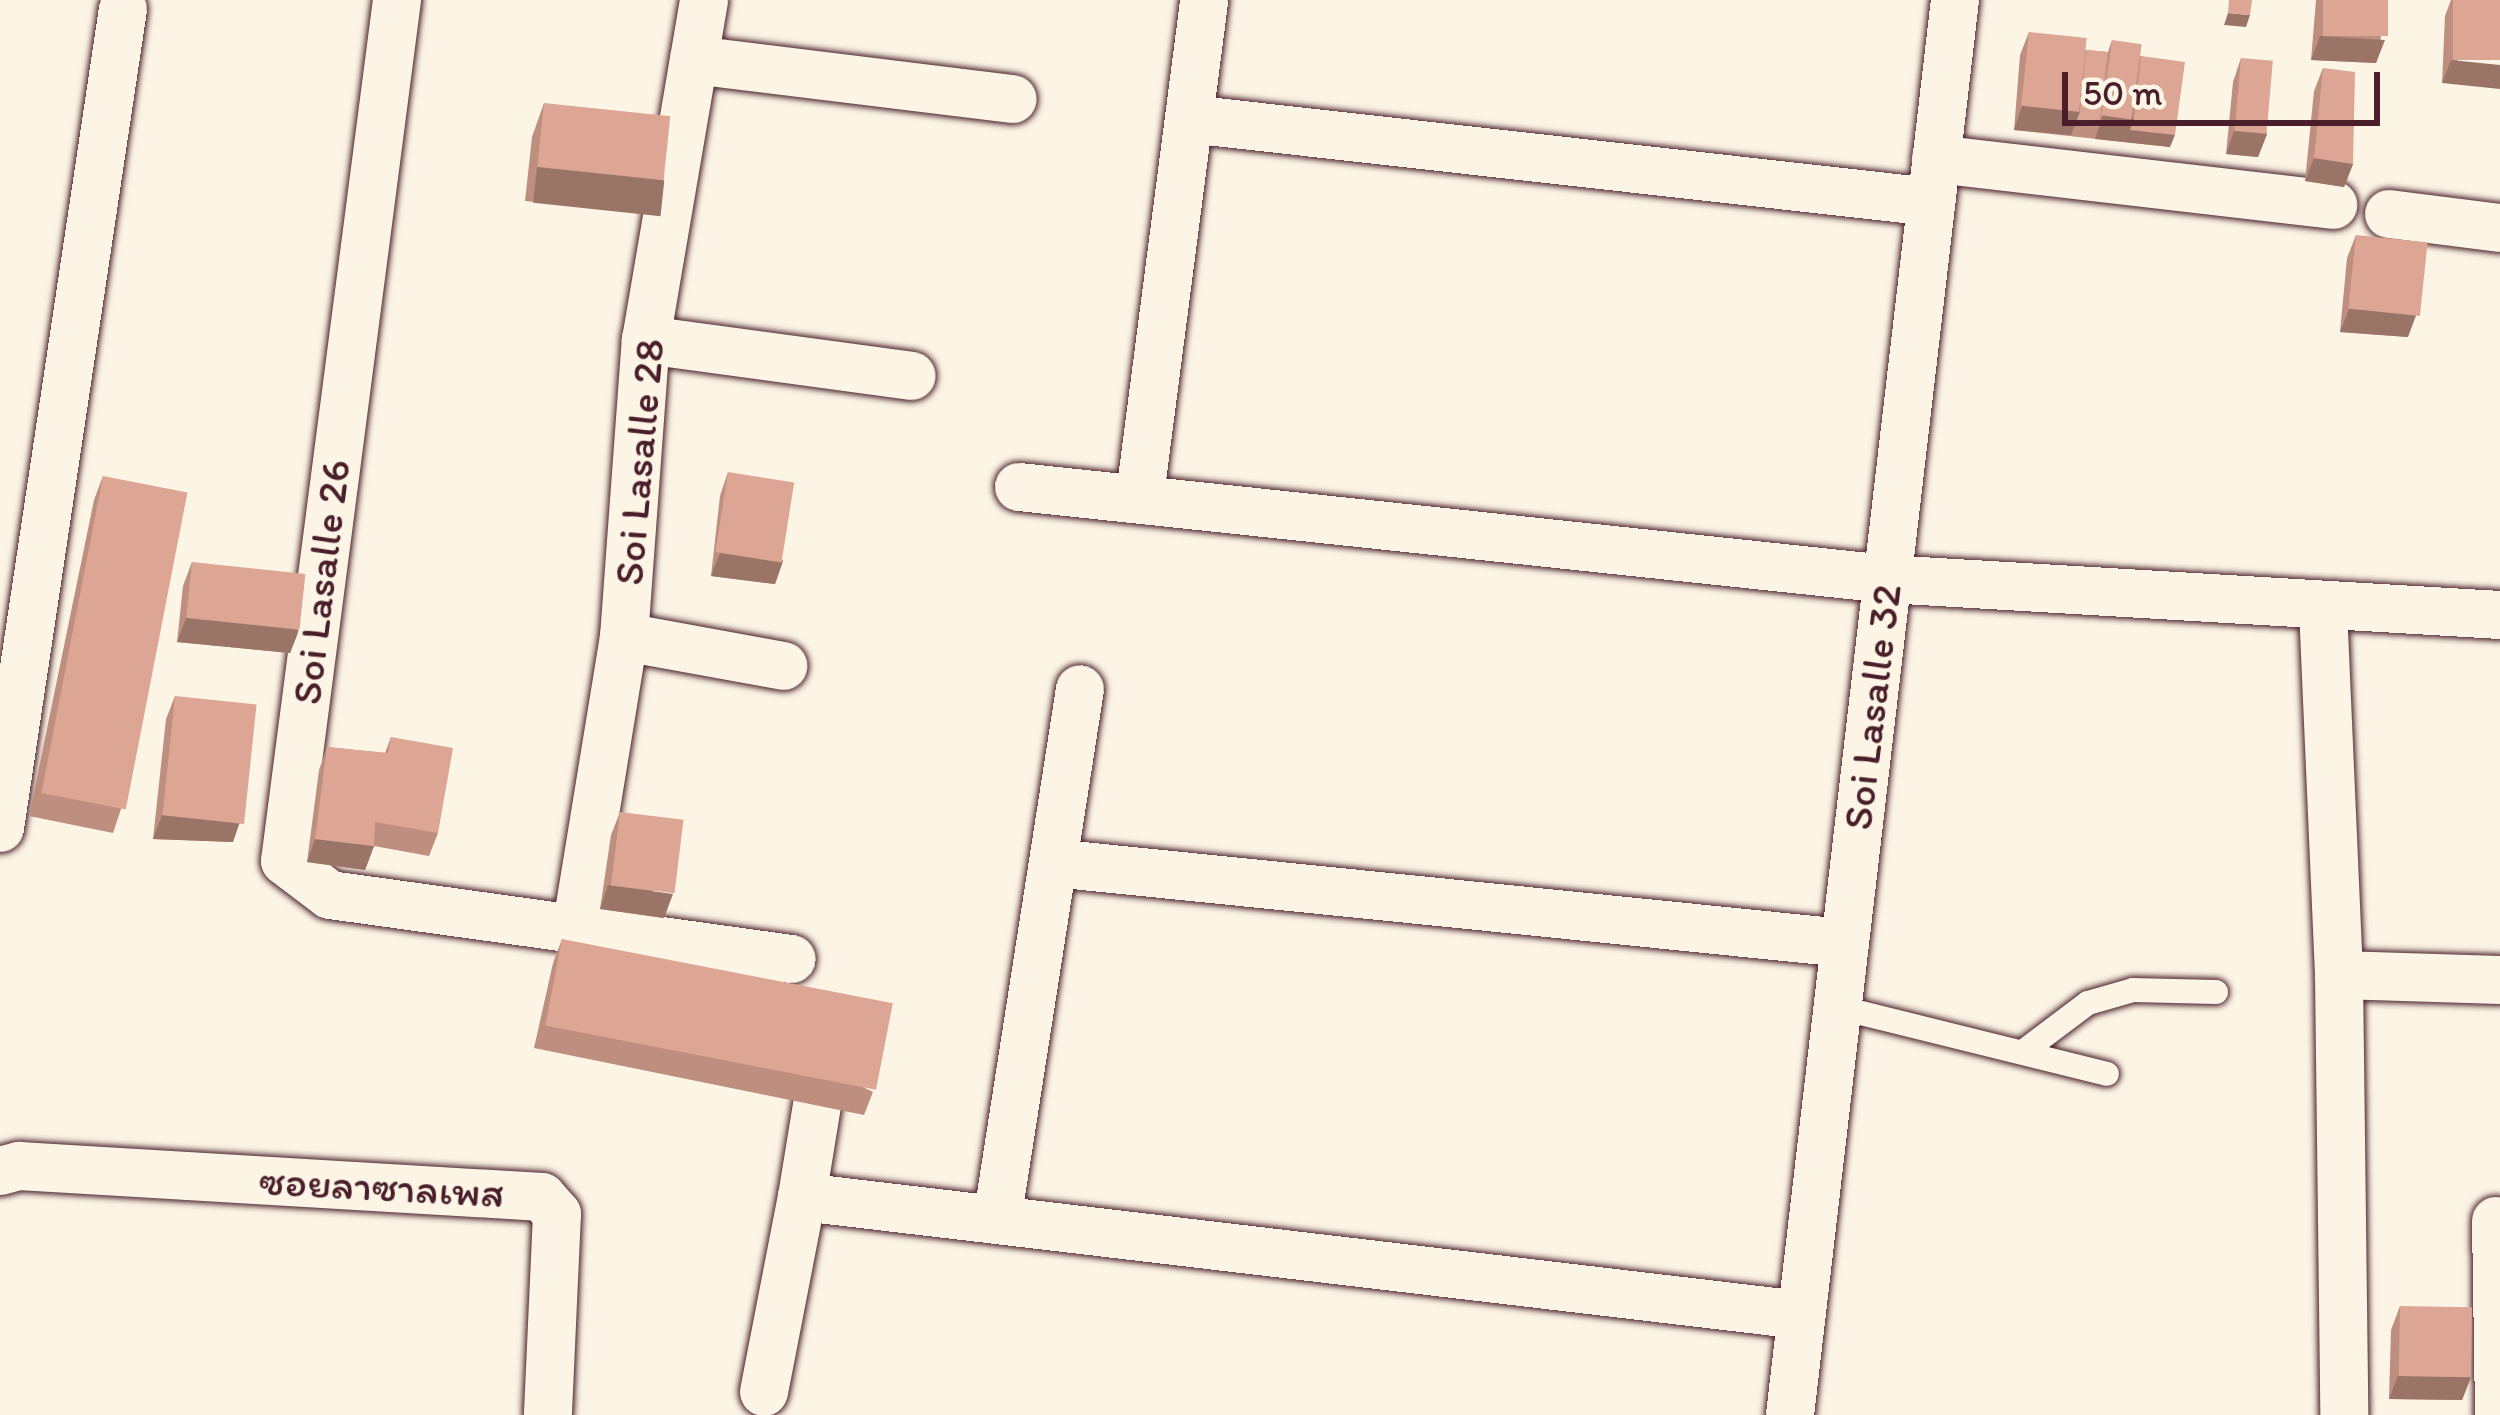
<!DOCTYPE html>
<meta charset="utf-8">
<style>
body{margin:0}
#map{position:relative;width:2500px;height:1415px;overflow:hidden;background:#fcf5e5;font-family:Itim,"Playpen Sans Thai",sans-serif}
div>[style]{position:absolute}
.roads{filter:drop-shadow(0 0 3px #4a1f2b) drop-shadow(0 0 3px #4a1f2b)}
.service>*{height:24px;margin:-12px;padding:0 12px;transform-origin:12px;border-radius:12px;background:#fcf5e5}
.minor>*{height:48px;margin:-24px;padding:0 24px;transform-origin:24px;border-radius:24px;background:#fcf5e5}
.wall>*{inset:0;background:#be8e7f}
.shaded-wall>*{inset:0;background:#9b7468;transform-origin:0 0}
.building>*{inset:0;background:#dda594;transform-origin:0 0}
span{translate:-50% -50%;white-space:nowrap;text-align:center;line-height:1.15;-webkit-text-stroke:9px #fcf5e5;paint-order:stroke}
.street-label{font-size:42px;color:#4a1f2b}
.scale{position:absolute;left:2062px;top:72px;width:318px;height:54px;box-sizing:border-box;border:6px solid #4a1f2b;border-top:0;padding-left:15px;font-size:36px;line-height:42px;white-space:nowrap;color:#4a1f2b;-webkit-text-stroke:9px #fcf5e5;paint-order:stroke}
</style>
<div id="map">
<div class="roads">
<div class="service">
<div style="left:1837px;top:1007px;width:278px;rotate:13.9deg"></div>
<div style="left:2024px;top:1051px;width:80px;rotate:-36.9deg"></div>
<div style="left:2088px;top:1003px;width:47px;rotate:-16.1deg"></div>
<div style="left:2133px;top:990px;width:83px;rotate:1.4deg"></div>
</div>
<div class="minor">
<div style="left:397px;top:0;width:868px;rotate:97.41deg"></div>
<div style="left:285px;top:861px;width:56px;rotate:37.1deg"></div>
<div style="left:330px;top:895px;width:466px;rotate:7.9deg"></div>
<div style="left:694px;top:60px;width:321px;rotate:7deg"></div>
<div style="left:1189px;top:119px;width:747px;rotate:6.38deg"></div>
<div style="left:1936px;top:159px;width:400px;rotate:6.6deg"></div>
<div style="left:2389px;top:214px;width:112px;rotate:7.2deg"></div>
<div style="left:646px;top:340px;width:268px;rotate:7.7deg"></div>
<div style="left:1019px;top:487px;width:873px;rotate:6.05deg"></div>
<div style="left:1887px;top:579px;width:614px;rotate:3.36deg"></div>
<div style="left:1140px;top:495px;width:499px;rotate:-82.6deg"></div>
<div style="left:2323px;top:608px;width:367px;rotate:87.5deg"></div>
<div style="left:2339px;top:975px;width:440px;rotate:89.3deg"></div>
<div style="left:624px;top:637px;width:162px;rotate:10.3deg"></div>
<div style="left:0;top:828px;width:828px;rotate:-81.46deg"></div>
<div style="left:1053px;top:863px;width:795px;rotate:5.78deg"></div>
<div style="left:577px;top:924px;width:291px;rotate:-80.7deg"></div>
<div style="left:624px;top:637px;width:298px;rotate:-85.8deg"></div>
<div style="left:646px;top:340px;width:345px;rotate:-80.3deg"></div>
<div style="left:2339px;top:975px;width:161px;rotate:1.8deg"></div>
<div style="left:0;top:1171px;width:20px;rotate:-15deg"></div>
<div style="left:19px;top:1166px;width:524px;rotate:3.39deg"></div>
<div style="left:542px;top:1197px;width:23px;rotate:49deg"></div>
<div style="left:557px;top:1214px;width:201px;rotate:92.6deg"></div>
<div style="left:802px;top:1197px;width:93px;rotate:-80.7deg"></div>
<div style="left:998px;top:1214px;width:531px;rotate:-81.12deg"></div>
<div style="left:2496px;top:1221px;width:194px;rotate:89.1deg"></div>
<div style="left:764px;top:1392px;width:199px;rotate:-79deg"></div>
<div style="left:802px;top:1197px;width:1006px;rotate:6.74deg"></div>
<div style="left:1790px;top:1415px;width:1425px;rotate:-83.35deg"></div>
</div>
</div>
<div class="wall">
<div style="clip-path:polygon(2316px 0,2388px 0,2376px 63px,2311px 60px)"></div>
<div style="clip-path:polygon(2451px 0,2500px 0,2442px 83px,2445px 16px)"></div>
<div style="clip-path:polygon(2029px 32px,2086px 50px,2108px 52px,2112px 40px,2141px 56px,2170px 147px,2014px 130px,2020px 55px)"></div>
<div style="clip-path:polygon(2241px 58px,2267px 134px,2258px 157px,2226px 154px,2233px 82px)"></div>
<div style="clip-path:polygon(2323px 68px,2353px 164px,2344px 187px,2305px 181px,2314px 91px)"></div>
<div style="clip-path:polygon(544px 103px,664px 180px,651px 214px,525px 201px,532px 137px)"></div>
<div style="clip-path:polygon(2356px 235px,2408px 337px,2340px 332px,2347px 258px)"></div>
<div style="clip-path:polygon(728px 472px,783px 561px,775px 584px,711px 576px,720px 496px)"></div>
<div style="clip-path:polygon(103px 476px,121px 809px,113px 833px,29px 816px,94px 500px)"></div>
<div style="clip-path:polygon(192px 562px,299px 630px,290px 653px,177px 642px,183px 586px)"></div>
<div style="clip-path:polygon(175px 696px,233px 842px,153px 839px,166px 719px)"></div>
<div style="clip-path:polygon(391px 737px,438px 833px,429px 856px,374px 846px,365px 870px,307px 862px,319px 770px,327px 747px,385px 753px)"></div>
<div style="clip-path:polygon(620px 812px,664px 918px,600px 909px,611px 835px)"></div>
<div style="clip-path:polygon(562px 939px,873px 1092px,864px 1115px,534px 1048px,553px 963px)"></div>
<div style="clip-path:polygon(2400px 1306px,2471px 1377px,2462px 1400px,2389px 1399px,2391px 1330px)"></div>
</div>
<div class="shaded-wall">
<div style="clip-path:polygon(2228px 13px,2250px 15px,2246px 27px,2224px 25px)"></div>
<div style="clip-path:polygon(2320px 36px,2385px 40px,2376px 63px,2311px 60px)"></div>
<div style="clip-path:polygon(2451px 60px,2500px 65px,2500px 89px,2442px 83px)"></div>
<div style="clip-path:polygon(2022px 106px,2080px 112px,2071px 135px,2014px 130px)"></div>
<div style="clip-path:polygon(2103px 115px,2134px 118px,2175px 135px,2170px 147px,2095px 139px)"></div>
<div style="clip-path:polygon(2234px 131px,2267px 134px,2258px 157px,2226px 154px)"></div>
<div style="clip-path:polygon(2314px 158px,2353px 164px,2344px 187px,2305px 181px)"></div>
<div style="left:537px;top:167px;width:128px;height:36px;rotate:6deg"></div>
<div style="clip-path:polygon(2349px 309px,2417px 313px,2408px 337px,2340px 332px)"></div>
<div style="clip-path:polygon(720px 553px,783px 561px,775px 584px,711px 576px)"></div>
<div style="clip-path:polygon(186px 618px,299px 630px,290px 653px,177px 642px)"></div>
<div style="clip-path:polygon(162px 815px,241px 819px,233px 842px,153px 839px)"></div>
<div style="clip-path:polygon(315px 839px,374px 846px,365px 870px,307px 862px)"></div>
<div style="clip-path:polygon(608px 885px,673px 894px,664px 918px,600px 909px)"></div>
<div style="clip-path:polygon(2398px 1376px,2471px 1377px,2462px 1400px,2389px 1399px)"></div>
</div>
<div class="building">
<div style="clip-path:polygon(2229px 0,2252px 0,2250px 15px,2228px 13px)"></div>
<div style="left:2323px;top:0;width:65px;height:36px"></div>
<div style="left:2453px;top:0;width:47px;height:60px"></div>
<div style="left:2029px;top:32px;width:58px;height:74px;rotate:6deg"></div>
<div style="left:2112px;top:40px;width:30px;height:76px;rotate:8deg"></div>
<div style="clip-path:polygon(2086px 50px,2108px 52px,2099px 127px,2076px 123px,2080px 112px)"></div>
<div style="clip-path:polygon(2141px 56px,2185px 62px,2175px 135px,2130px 130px,2134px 118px)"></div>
<div style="left:2241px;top:58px;width:32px;height:73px;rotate:5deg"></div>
<div style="clip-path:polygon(2323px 68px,2355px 72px,2353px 164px,2314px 158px)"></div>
<div style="left:544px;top:103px;width:127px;height:64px;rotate:6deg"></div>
<div style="left:2356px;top:235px;width:72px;height:74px;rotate:6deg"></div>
<div style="left:728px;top:472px;width:67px;height:81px;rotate:9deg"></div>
<div style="left:103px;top:476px;width:86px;height:323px;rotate:11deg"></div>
<div style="left:192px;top:562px;width:114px;height:56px;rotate:6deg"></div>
<div style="left:175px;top:696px;width:82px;height:120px;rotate:6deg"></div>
<div style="clip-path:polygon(391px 737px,453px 748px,438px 833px,375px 822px,374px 846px,315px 839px,327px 747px,388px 753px)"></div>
<div style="left:620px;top:812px;width:64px;height:74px;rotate:7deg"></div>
<div style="left:562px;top:939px;width:337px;height:88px;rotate:11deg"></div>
<div style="left:2400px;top:1306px;width:72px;height:70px;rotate:1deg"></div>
</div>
<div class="street-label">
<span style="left:639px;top:462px;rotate:-85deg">Soi Lasalle 28</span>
<span style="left:321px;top:582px;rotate:-83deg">Soi Lasalle 26</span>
<span style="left:1872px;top:707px;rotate:-83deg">Soi Lasalle 32</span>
<span style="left:382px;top:1187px;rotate:3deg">ซอยลาซาลเพส</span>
</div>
<div class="scale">50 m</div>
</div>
